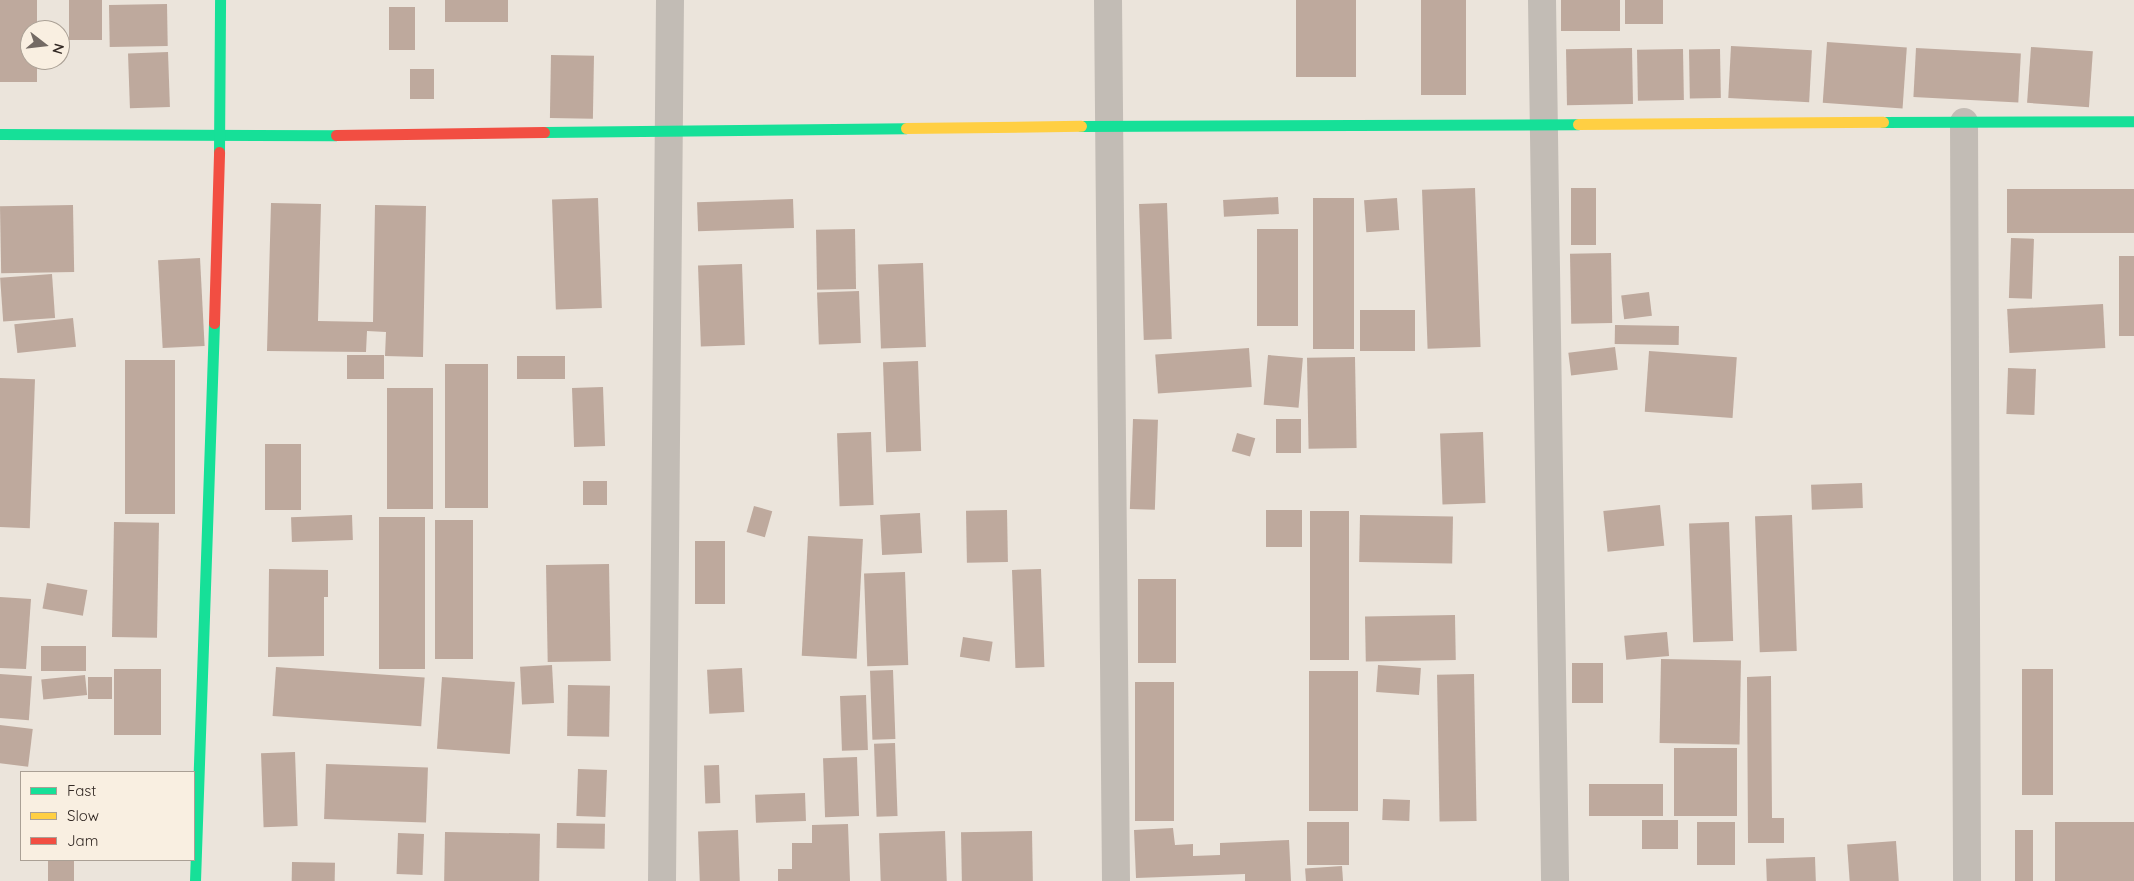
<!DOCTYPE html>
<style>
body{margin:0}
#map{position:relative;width:2134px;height:881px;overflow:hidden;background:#ebe4db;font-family:Quicksand,sans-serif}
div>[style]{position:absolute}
.building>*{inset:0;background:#bea99d;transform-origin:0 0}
.street>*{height:28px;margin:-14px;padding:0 14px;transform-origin:14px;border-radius:14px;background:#c2bcb5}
.fast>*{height:11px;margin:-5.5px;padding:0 5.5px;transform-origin:5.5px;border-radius:5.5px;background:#16e098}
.slow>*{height:11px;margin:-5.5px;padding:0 5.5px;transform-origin:5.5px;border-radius:5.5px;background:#ffcf43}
.jam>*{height:11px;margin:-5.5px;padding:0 5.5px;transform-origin:5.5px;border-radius:5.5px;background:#f24e42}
span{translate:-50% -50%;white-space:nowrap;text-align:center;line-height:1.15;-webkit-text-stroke:4px #f9efe1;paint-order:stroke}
.legend{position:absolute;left:20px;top:771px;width:175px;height:90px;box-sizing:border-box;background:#f9efe1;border:1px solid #aaa095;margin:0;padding:6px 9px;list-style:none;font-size:15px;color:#332924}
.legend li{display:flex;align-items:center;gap:10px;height:25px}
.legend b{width:25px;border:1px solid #aaa095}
.north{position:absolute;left:20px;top:20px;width:50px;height:50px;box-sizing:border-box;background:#f9efe1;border:1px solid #aaa095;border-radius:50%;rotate:106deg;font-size:14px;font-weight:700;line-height:20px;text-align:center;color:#332924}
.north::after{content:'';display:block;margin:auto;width:18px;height:22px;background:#736a64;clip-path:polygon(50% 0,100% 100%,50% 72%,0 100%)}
</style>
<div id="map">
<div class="building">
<div style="clip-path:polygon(0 0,37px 0,37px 30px,30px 30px,30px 60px,37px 60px,37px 82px,0 82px)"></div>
<div style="left:69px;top:0;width:33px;height:40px"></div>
<div style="left:445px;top:0;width:63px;height:22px"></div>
<div style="left:1296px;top:0;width:60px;height:77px"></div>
<div style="left:1421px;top:0;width:45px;height:95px"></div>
<div style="left:1561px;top:0;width:59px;height:31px"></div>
<div style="left:1625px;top:0;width:38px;height:24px"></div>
<div style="left:167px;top:4px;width:42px;height:58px;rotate:89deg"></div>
<div style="left:389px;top:7px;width:26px;height:43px"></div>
<div style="left:1827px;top:42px;width:80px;height:61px;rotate:4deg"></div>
<div style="left:1731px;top:46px;width:81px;height:52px;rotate:3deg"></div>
<div style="left:2031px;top:47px;width:62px;height:56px;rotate:4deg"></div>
<div style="left:1632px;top:48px;width:56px;height:66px;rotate:89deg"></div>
<div style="left:1916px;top:48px;width:105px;height:49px;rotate:3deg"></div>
<div style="left:1683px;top:49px;width:51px;height:46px;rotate:89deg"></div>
<div style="left:1720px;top:49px;width:49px;height:31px;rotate:89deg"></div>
<div style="left:168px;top:52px;width:55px;height:40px;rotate:88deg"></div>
<div style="left:551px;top:55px;width:43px;height:63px;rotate:1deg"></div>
<div style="left:410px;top:69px;width:24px;height:30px"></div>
<div style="left:1475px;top:188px;width:159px;height:53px;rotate:88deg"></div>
<div style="left:1571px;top:188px;width:25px;height:57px"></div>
<div style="left:2134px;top:189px;width:44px;height:127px;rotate:90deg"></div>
<div style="left:1278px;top:197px;width:17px;height:55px;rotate:87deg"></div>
<div style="left:598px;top:198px;width:110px;height:46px;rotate:88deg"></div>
<div style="left:1313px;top:198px;width:41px;height:151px"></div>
<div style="left:1397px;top:198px;width:32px;height:33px;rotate:86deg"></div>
<div style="left:793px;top:199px;width:29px;height:96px;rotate:88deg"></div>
<div style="clip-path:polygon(271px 203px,321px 204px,318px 321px,373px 322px,375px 205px,426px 206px,423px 357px,385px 356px,386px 332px,367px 331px,366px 352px,267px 351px)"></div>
<div style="left:1167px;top:203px;width:136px;height:28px;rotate:88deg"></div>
<div style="left:73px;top:205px;width:67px;height:73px;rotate:89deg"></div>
<div style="left:855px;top:229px;width:60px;height:39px;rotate:89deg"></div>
<div style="left:1257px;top:229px;width:41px;height:97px"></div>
<div style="left:2011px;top:238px;width:23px;height:60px;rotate:2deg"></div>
<div style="left:1611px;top:253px;width:70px;height:41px;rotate:89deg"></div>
<div style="left:2119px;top:256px;width:15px;height:80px"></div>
<div style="left:200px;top:258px;width:88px;height:42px;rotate:87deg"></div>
<div style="left:923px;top:263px;width:84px;height:45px;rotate:88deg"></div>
<div style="left:742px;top:264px;width:81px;height:44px;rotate:88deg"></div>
<div style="left:52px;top:274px;width:44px;height:52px;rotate:86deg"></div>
<div style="left:859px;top:291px;width:52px;height:42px;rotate:88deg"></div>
<div style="left:1649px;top:292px;width:24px;height:28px;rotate:83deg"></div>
<div style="left:2103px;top:304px;width:44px;height:96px;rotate:87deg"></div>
<div style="left:1360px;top:310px;width:55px;height:41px"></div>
<div style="left:73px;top:318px;width:29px;height:59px;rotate:84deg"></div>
<div style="left:1615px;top:325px;width:64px;height:19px;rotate:1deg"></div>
<div style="left:1615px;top:347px;width:23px;height:47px;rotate:83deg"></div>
<div style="left:1249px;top:348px;width:39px;height:94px;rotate:86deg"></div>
<div style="left:1649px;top:351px;width:88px;height:61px;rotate:4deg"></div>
<div style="left:347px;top:355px;width:37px;height:24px"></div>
<div style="left:1268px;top:355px;width:35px;height:50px;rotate:5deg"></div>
<div style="left:565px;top:356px;width:23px;height:48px;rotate:90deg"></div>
<div style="left:1355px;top:357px;width:91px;height:48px;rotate:89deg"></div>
<div style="left:175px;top:360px;width:154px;height:50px;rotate:90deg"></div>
<div style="left:918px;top:361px;width:90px;height:35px;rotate:88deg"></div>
<div style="left:488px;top:364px;width:144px;height:43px;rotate:90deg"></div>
<div style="left:2008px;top:368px;width:28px;height:46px;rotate:2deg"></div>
<div style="left:0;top:378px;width:35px;height:149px;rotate:2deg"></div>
<div style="left:603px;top:387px;width:59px;height:31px;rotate:88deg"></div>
<div style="left:387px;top:388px;width:46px;height:121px"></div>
<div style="left:1133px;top:419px;width:25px;height:90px;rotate:2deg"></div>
<div style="left:1276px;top:419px;width:25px;height:34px"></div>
<div style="left:871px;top:432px;width:73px;height:34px;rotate:88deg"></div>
<div style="left:1483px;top:432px;width:71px;height:43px;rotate:88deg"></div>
<div style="left:1237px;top:433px;width:19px;height:19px;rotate:16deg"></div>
<div style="left:265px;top:444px;width:36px;height:66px"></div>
<div style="left:583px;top:481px;width:24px;height:24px"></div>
<div style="left:1862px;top:483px;width:25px;height:51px;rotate:88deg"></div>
<div style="left:1660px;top:505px;width:41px;height:57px;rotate:84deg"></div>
<div style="left:754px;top:506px;width:19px;height:27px;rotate:16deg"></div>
<div style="left:1007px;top:510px;width:52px;height:41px;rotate:89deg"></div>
<div style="left:1266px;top:510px;width:36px;height:37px"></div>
<div style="left:1310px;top:511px;width:39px;height:149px"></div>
<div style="left:920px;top:513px;width:40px;height:40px;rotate:87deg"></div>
<div style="left:352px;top:515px;width:25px;height:61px;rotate:88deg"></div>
<div style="left:1360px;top:515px;width:93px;height:47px;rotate:1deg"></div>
<div style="left:1792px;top:515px;width:136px;height:37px;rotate:88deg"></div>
<div style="left:379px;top:517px;width:46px;height:152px"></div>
<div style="left:473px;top:520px;width:139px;height:38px;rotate:90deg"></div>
<div style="left:114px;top:522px;width:45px;height:115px;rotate:1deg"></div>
<div style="left:1729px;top:522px;width:119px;height:40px;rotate:88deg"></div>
<div style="left:808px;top:536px;width:55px;height:120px;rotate:3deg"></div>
<div style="left:695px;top:541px;width:30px;height:63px"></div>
<div style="left:609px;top:564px;width:97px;height:63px;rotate:89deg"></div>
<div style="clip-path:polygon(269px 569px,328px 570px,328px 597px,324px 597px,324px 656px,268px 657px)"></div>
<div style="left:1041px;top:569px;width:98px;height:29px;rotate:88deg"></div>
<div style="left:905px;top:572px;width:93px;height:41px;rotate:88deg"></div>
<div style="left:1138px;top:579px;width:38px;height:84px"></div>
<div style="left:47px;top:583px;width:41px;height:26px;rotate:10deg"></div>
<div style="clip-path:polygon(0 597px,31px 599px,26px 669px,0 668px)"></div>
<div style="left:1455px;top:615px;width:45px;height:90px;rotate:89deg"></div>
<div style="left:1667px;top:632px;width:24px;height:43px;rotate:85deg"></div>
<div style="left:963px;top:637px;width:30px;height:20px;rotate:9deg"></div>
<div style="left:86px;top:646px;width:25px;height:45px;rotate:90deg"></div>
<div style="left:1661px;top:659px;width:80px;height:84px;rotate:1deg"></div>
<div style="left:1603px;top:663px;width:40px;height:31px;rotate:90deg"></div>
<div style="left:552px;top:665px;width:38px;height:32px;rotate:87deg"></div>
<div style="left:1378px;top:665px;width:43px;height:27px;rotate:4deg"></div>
<div style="left:276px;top:667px;width:149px;height:49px;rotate:4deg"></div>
<div style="left:742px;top:668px;width:44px;height:35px;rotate:87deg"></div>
<div style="left:114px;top:669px;width:47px;height:66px"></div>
<div style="left:2022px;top:669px;width:31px;height:126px"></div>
<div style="left:893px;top:670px;width:69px;height:23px;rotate:88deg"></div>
<div style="left:1309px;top:671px;width:49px;height:140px"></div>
<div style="left:0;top:674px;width:32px;height:44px;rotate:4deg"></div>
<div style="left:1474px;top:674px;width:147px;height:37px;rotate:89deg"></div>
<div style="left:85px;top:675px;width:20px;height:44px;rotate:84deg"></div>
<div style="clip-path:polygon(1771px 676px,1772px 818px,1784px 818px,1784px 843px,1748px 843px,1747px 677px)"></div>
<div style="left:88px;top:677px;width:24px;height:22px"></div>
<div style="left:442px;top:677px;width:73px;height:72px;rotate:4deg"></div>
<div style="left:1174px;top:682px;width:139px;height:39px;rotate:90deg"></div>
<div style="left:568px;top:685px;width:42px;height:51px;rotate:1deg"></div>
<div style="left:866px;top:695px;width:55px;height:26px;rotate:88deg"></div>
<div style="left:0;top:725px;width:33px;height:38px;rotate:7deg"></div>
<div style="left:895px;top:743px;width:73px;height:21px;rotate:88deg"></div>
<div style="left:1737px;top:748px;width:68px;height:63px;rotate:90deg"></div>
<div style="left:295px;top:752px;width:74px;height:34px;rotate:88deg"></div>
<div style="left:857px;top:757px;width:59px;height:34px;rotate:88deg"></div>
<div style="left:326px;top:764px;width:102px;height:55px;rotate:2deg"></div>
<div style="left:719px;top:765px;width:38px;height:15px;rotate:88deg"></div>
<div style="left:578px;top:769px;width:29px;height:47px;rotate:2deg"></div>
<div style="left:1589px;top:784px;width:74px;height:32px"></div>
<div style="left:805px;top:793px;width:28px;height:50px;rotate:88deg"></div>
<div style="left:1383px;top:799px;width:27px;height:21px;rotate:2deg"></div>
<div style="left:1642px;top:820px;width:36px;height:29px"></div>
<div style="left:1307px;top:822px;width:42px;height:43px"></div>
<div style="left:1697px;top:822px;width:38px;height:43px"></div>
<div style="left:2134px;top:822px;width:59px;height:79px;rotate:90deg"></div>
<div style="left:557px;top:823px;width:48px;height:25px;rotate:1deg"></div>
<div style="clip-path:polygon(848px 824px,850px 881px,778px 881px,778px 869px,792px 869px,792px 843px,812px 843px,812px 825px)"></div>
<div style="clip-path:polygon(1173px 828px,1175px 845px,1193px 844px,1193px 856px,1220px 855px,1220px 843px,1289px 840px,1291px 881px,1245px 881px,1245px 874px,1136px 878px,1134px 830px)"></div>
<div style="left:738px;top:830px;width:51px;height:40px;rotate:88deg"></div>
<div style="left:2015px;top:830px;width:18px;height:51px"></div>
<div style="left:945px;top:831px;width:50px;height:66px;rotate:88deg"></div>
<div style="left:1032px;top:831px;width:50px;height:71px;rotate:89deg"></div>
<div style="left:445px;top:832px;width:95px;height:49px;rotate:1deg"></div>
<div style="left:398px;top:833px;width:26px;height:41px;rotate:2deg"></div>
<div style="left:1896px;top:841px;width:40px;height:49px;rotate:86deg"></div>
<div style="left:1815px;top:857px;width:24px;height:49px;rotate:88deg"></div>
<div style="left:48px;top:860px;width:26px;height:21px"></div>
<div style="left:292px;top:862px;width:43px;height:19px;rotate:1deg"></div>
<div style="left:1342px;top:866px;width:15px;height:37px;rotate:86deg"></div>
</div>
<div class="street">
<div style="left:1108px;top:0;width:881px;rotate:89.48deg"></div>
<div style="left:1542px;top:0;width:881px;rotate:89.15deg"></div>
<div style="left:1964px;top:122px;width:759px;rotate:89.77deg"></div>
<div style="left:662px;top:881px;width:881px;rotate:-89.48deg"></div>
</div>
<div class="fast">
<div style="left:1883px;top:122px;width:251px;rotate:-0.2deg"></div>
<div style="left:1081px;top:126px;width:497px;rotate:-0.2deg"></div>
<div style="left:544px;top:132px;width:362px;rotate:-0.6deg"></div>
<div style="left:0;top:134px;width:336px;rotate:0.2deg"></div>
<div style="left:219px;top:152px;width:152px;rotate:-89.6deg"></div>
<div style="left:195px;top:881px;width:558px;rotate:-88.05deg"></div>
</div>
<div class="slow">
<div style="left:1578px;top:124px;width:305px;rotate:-0.4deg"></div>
<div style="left:906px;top:128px;width:175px;rotate:-0.7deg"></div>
</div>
<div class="jam">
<div style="left:336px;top:135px;width:208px;rotate:-0.8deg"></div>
<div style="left:214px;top:323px;width:171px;rotate:-88.3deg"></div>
</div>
<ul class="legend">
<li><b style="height:6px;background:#16e098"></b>Fast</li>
<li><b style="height:6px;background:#ffcf43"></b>Slow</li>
<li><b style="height:6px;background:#f24e42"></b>Jam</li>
</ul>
<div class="north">N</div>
</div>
